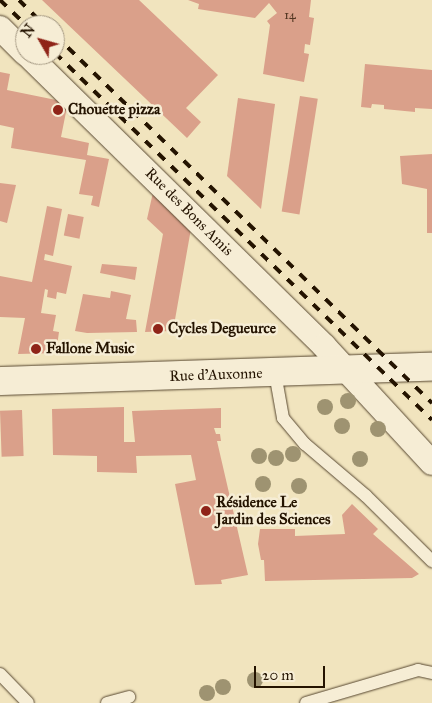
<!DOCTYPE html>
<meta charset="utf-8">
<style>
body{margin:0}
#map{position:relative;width:432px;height:703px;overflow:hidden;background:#f1e4be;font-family:"IM FELL Great Primer",serif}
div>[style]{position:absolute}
.building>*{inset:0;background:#daa08a;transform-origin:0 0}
.roads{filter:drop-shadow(0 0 1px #574730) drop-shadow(0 0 1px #574730)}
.service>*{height:12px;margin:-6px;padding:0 6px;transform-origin:6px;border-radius:6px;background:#f6edd5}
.minor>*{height:24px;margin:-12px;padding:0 12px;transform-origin:12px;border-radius:12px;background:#f6edd5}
.secondary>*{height:28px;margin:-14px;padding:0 14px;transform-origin:14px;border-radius:14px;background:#f6edd5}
.rail>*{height:4px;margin-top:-2px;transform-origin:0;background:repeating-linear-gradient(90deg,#241300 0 9px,transparent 0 18px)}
.trees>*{width:16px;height:16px;margin:-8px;border-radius:50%;background:#9e9371}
.dots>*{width:14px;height:14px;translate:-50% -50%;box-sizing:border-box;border:2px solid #f6edd5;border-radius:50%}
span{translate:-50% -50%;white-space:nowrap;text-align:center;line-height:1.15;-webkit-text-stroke:5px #f6edd5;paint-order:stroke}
.number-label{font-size:12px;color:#523622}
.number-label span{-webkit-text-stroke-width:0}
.poi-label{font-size:15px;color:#241300;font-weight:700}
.left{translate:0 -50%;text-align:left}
.street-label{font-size:15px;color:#241300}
.north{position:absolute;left:15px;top:15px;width:50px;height:50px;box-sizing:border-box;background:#f6edd5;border:1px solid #a29680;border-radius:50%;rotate:308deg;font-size:14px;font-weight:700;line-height:20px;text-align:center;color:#241300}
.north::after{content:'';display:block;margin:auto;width:18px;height:22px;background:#8f2418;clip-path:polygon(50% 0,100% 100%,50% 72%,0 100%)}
.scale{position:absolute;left:254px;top:666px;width:71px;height:22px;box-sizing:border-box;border:2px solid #241300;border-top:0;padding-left:6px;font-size:15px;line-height:18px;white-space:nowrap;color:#241300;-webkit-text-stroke:4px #f6edd5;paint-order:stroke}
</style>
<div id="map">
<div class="building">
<div style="clip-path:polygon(42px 0,139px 0,218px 75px,186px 108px,201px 122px,187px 138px)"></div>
<div style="clip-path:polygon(188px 0,311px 0,309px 17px,314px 18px,310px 45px,305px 44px,304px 53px,309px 54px,304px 82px,263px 74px,270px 25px,267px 21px,277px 13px,269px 3px,255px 18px,198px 9px,199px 4px)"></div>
<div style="clip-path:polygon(365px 64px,432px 70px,432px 109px,415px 108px,415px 112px,384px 109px,384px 105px,372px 104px,371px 108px,361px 107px)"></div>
<div style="clip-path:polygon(0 72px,10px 74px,7px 90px,61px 101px,60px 105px,67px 107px,61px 137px,89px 143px,87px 155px,109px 159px,99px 207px,91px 205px,93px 196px,79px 194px,86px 160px,11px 148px,14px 128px,0 125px)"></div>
<div style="left:300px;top:96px;width:18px;height:117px;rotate:9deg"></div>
<div style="clip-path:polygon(238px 98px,275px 104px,261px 209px,227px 176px)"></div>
<div style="clip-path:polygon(432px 154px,432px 233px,427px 233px,427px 189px,402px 184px,400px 156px)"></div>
<div style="clip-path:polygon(0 183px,16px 185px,7px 223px,0 221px)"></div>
<div style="clip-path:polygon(154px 188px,192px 223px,173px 331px,145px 332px,163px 234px,147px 219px)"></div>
<div style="clip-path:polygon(47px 206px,62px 209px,53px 256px,45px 254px,44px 260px,72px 266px,66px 294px,57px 292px,56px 299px,47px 297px,48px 290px,45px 289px,41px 313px,56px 315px,53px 331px,59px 332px,56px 353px,18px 354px,25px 318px,0 317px,0 276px,32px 282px)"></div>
<div style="left:68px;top:214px;width:16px;height:22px;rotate:11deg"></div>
<div style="clip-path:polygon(102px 264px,137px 267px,135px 280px,100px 273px)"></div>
<div style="clip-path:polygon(111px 291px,131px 295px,126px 319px,136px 320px,137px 332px,87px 333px,75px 331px,83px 294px,110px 298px)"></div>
<div style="clip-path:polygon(124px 407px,124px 442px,135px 442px,132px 411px,221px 408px,221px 428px,214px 428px,216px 434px,220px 434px,221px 441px,217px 441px,248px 575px,221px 580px,222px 584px,195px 585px,175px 484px,196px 480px,191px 455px,136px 456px,137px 473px,97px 472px,97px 456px,53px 455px,52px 409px)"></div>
<div style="left:22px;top:410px;width:46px;height:22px;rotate:88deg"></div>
<div style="clip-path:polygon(352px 504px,378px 529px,373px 534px,419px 574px,412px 578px,265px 581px,264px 560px,261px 560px,258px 544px,260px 529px,295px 529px,295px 536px,345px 534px,342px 515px)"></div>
</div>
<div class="roads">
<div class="service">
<div style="left:275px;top:373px;width:46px;rotate:79.9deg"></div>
<div style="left:283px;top:418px;width:34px;rotate:50deg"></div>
<div style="left:305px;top:444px;width:80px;rotate:40.4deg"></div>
<div style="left:366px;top:496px;width:93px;rotate:44.6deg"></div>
<div style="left:0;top:674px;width:40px;rotate:46deg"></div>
<div style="left:107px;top:703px;width:23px;rotate:-15deg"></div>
<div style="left:306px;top:703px;width:117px;rotate:-16.4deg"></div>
<div style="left:418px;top:670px;width:14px;rotate:12deg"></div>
</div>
<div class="minor">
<div style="left:0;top:28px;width:35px;rotate:45deg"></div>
<div style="left:28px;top:55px;width:415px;rotate:44.5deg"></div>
<div style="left:324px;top:346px;width:159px;rotate:47.3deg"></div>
</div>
<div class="secondary">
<div style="left:0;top:381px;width:432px;rotate:-1.9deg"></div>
</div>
</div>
<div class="rail">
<div style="left:0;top:0;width:36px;rotate:44deg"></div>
<div style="left:19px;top:0;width:35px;rotate:45deg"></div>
<div style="left:55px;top:35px;width:527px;rotate:44.31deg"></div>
<div style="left:55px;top:53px;width:526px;rotate:44.23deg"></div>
</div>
<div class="trees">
<div style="left:348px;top:401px"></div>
<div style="left:325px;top:407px"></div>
<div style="left:342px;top:426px"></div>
<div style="left:378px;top:429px"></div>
<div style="left:293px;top:454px"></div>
<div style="left:259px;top:456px"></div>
<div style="left:276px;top:458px"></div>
<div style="left:360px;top:459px"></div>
<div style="left:263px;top:484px"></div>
<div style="left:299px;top:486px"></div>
<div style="left:255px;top:680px"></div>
<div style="left:223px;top:687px"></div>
<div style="left:207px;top:693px"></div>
</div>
<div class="dots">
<div style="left:58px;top:110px;background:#8f2418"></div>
<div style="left:158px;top:329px;background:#8f2418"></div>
<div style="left:36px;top:349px;background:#8f2418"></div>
<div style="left:206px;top:511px;background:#8f2418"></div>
</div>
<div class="number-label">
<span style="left:290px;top:16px">14</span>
</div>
<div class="poi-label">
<span class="left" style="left:68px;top:110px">Chouette pizza</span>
<span class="left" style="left:168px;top:329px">Cycles Degueurce</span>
<span class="left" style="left:46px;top:349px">Fallone Music</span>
<span class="left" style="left:216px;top:511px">Résidence Le<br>Jardin des Sciences</span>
</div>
<div class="street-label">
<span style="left:189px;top:212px;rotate:45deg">Rue des Bons Amis</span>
<span style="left:216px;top:375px;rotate:-2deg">Rue d'Auxonne</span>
</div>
<div class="north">N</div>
<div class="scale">20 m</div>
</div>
